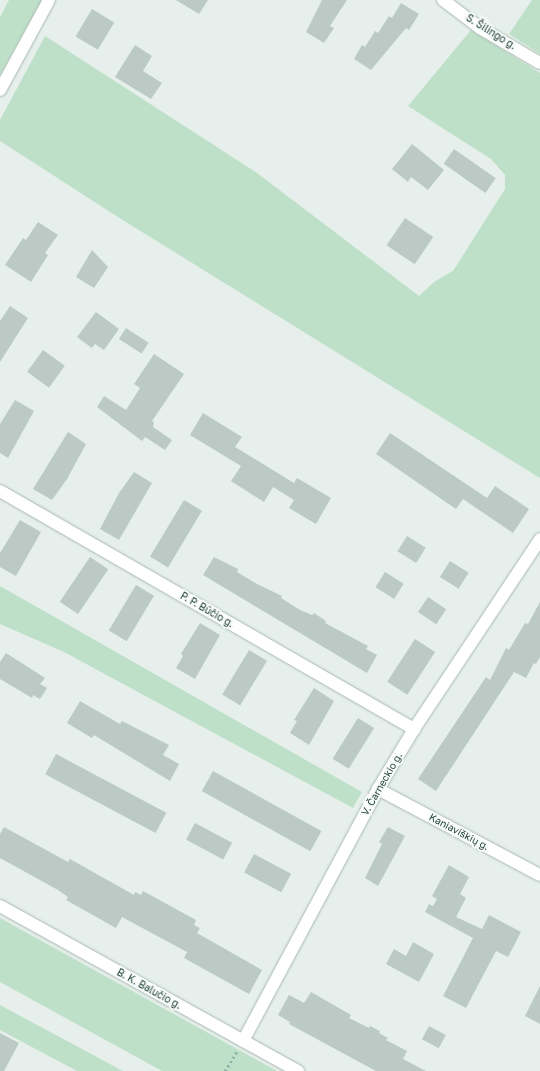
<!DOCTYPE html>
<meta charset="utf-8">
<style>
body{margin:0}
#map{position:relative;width:540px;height:1071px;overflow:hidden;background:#e6efeb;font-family:"Golos Text",sans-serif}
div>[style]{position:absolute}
.green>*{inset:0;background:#bfe0c8}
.building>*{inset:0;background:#bbcac4;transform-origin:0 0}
.path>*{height:2.5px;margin-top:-1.25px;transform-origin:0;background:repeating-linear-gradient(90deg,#86b3a5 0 2px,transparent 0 5px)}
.roads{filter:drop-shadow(0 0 1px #a8b8b2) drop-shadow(0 0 1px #a8b8b2)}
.minor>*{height:12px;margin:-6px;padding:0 6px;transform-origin:6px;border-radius:6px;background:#fff}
.tertiary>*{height:12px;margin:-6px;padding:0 6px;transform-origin:6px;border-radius:6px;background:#fff}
span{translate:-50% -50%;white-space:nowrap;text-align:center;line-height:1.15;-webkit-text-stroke:4px #f7fbf9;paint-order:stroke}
.street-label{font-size:10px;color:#24423a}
</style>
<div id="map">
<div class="green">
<div style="clip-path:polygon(9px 0,42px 0,0 75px,0 17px)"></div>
<div style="clip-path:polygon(532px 0,540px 0,540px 54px,509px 34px)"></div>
<div style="clip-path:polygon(471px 30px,540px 73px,540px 478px,121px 219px,0 141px,0 120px,45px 36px,257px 173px,419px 296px,434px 282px,453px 271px,505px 189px,505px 175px,491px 159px,408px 106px)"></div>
<div style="clip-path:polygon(0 586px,362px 792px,353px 808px,64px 652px,0 624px)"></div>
<div style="clip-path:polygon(0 918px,277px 1071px,162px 1071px,0 982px)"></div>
<div style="clip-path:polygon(0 1005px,123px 1071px,77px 1071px,0 1030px)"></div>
</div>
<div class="building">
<div style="clip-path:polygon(176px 0,208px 0,199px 14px)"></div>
<div style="clip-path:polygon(322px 0,347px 0,330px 26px,334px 28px,324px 43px,306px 32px)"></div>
<div style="clip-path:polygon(401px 3px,419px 14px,409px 30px,406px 28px,371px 70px,354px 59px,362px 45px,365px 47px,375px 31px,378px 33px,389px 16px,392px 18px)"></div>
<div style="left:92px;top:9px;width:26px;height:32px;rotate:31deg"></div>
<div style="clip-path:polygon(135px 45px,152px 56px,143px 71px,162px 83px,151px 99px,115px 77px)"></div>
<div style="clip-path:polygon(412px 144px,444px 170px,428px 190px,411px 177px,408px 182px,392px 169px)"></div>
<div style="left:454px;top:149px;width:51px;height:18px;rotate:35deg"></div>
<div style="left:405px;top:218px;width:34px;height:33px;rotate:34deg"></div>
<div style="clip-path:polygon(38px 222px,58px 235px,45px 253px,48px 255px,31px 282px,5px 265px,23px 238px,26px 240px)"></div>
<div style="clip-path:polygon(92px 250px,108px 267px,94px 288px,76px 277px)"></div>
<div style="clip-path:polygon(10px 306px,28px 318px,0 362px,0 321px)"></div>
<div style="clip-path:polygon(96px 312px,119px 329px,104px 350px,95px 344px,92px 348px,77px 337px)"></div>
<div style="left:126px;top:328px;width:27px;height:13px;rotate:33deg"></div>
<div style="left:43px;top:350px;width:27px;height:27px;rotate:36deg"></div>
<div style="clip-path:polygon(154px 354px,184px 374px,152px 421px,154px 422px,153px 427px,172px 440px,165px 450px,145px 437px,142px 441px,97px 407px,104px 396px,126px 410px,140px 388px,134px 384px)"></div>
<div style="clip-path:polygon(15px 400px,34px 411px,8px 458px,0 453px,0 424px)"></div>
<div style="clip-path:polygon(203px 413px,242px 437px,235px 447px,294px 483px,297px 478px,331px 498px,316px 524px,289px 508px,294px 500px,273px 487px,264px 502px,231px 481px,241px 466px,190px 435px)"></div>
<div style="clip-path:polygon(68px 432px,86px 444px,67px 479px,52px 500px,33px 489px)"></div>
<div style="clip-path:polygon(390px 433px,487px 498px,495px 486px,529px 509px,513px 533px,463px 499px,456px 509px,376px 454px)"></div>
<div style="clip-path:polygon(134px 472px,152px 483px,119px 540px,100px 529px,119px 493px)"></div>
<div style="left:184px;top:500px;width:21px;height:66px;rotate:31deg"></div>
<div style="clip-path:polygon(20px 520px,41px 532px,16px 576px,0 567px,0 553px)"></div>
<div style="left:407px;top:536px;width:22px;height:18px;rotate:32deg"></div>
<div style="left:90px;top:557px;width:22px;height:54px;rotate:34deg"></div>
<div style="clip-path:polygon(214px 557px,238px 569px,237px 572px,257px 584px,282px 596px,281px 598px,300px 610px,312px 615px,314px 613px,326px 621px,325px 623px,368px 646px,366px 649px,377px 655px,367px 673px,203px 575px)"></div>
<div style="left:450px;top:561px;width:22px;height:19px;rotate:32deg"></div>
<div style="left:385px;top:572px;width:22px;height:18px;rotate:32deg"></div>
<div style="left:136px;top:585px;width:21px;height:53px;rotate:31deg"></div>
<div style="left:428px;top:597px;width:22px;height:18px;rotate:34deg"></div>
<div style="clip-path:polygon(540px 602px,540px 657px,536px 664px,534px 663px,526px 678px,514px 672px,436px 791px,418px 779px,486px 677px,490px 680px,506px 648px,509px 650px,525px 623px,528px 624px)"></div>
<div style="clip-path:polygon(200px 623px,220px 635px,195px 679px,176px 668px,183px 656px,181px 654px)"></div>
<div style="left:415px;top:639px;width:24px;height:51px;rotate:33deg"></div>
<div style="left:249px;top:650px;width:21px;height:52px;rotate:31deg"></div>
<div style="clip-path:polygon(6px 653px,45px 678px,40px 684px,47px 688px,40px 699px,33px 695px,32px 698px,0 679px,0 662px)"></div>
<div style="clip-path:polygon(314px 688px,334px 701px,309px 745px,290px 733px,297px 721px,294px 720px)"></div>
<div style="clip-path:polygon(80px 701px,120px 724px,122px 721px,169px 745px,163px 755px,179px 764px,170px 781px,94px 735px,92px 738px,67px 723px)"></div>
<div style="left:358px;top:718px;width:19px;height:48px;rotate:32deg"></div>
<div style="left:56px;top:754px;width:125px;height:23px;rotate:28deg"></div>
<div style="left:213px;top:771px;width:124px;height:23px;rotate:29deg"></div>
<div style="left:195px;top:823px;width:42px;height:19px;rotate:28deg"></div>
<div style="clip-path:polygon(4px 827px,68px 862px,70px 859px,134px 895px,135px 892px,141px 895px,143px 891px,196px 920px,194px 925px,200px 928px,197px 933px,262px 970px,249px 994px,184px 958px,187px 952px,122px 917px,116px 928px,66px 900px,68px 897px,58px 890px,0 858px,0 834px)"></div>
<div style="clip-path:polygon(388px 827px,405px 836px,378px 886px,365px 878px,382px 844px,379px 842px)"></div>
<div style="left:254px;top:854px;width:42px;height:21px;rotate:28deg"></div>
<div style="clip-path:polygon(449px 865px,469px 877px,460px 894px,466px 898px,456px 917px,482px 929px,489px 915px,521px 932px,508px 957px,496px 951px,466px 1008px,443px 996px,473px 938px,425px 912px,429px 904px,433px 906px,437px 899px,432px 896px)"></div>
<div style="clip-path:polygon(413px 942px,434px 954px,419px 982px,386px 964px,394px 949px,406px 956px)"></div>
<div style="clip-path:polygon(540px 986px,540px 1024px,525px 1016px)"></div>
<div style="clip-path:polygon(311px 992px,351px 1015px,349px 1018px,369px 1028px,370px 1026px,380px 1031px,379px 1033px,388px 1038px,386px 1040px,407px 1051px,403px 1059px,426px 1071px,376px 1071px,289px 1024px,290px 1022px,278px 1015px,289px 995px,304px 1003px)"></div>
<div style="left:429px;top:1026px;width:19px;height:15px;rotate:28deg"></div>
<div style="clip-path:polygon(0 1033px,19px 1043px,4px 1071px,0 1071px)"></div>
</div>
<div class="path">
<div style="left:225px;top:1071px;width:23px;rotate:-59deg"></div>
</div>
<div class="roads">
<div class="minor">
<div style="left:0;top:491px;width:478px;rotate:29.9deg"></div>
<div style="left:378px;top:789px;width:183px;rotate:28deg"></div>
<div style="left:0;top:906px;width:341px;rotate:29deg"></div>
<div style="left:243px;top:1041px;width:286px;rotate:-61.8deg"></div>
<div style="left:378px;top:789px;width:70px;rotate:-59deg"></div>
<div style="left:414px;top:729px;width:228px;rotate:-56.4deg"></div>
</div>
<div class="tertiary">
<div style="left:443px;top:0;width:46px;rotate:37.1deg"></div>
<div style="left:480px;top:28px;width:69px;rotate:30.3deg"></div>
<div style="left:0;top:90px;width:102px;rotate:-61.4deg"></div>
</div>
</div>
<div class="street-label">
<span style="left:491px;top:32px;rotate:32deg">S. Šilingo g.</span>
<span style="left:207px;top:610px;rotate:30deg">P. P. Būčio g.</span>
<span style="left:382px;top:784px;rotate:-60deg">V. Čarneckio g.</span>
<span style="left:459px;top:832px;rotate:28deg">Kaniaviškių g.</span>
<span style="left:149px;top:989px;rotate:29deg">B. K. Balučio g.</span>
</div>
</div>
